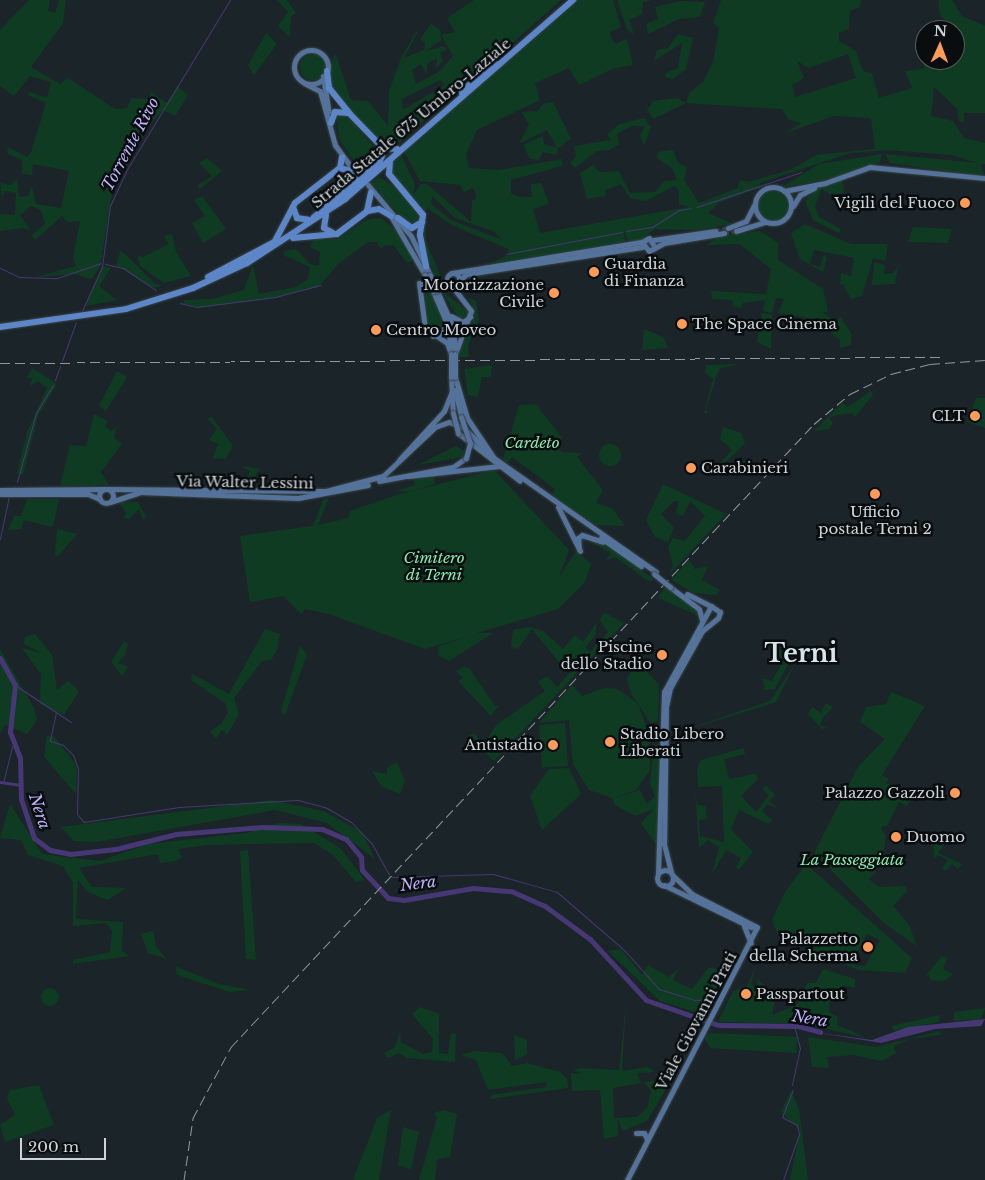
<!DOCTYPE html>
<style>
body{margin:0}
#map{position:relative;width:985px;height:1180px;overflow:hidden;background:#1b2529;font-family:"Libre Baskerville",serif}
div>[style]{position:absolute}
.green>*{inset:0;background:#0f3b23;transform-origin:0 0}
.round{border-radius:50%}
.water>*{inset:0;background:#473774}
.stream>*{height:1px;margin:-0.5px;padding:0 0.5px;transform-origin:0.5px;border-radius:0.5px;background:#473774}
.canal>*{height:3px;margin:-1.5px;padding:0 1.5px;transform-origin:1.5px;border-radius:1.5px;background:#473774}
.river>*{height:5px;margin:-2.5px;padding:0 2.5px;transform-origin:2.5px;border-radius:2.5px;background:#473774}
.major-tunnel>*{height:5px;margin-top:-2.5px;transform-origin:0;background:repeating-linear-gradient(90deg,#363f43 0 5px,transparent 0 7.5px)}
.roads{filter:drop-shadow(0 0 1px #3a4145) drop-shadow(0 0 1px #3a4145)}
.major>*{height:5px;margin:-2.5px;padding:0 2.5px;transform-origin:2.5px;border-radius:2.5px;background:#54729a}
.major>.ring{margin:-2.5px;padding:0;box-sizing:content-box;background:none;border:5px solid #54729a;border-radius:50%}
.highway>*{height:6px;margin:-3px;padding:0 3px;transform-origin:3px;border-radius:3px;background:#5c86c7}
.rail>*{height:1px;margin-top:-0.5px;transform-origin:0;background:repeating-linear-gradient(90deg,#91989b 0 10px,transparent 0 15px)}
.bridges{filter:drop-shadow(0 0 1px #3a4145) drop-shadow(0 0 1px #3a4145)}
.major-bridge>*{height:5px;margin:-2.5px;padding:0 2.5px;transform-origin:2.5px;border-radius:2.5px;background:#54729a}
.dots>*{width:14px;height:14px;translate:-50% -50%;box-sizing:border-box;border:2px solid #090d0f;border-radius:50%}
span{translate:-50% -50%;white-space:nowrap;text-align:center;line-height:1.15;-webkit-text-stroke:5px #090d0f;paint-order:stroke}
.street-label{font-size:15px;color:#ced4d7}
.poi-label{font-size:15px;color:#ced4d7}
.right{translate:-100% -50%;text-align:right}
.left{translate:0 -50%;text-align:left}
.park-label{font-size:15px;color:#86edaf;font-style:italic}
.water-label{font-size:16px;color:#c1b2fc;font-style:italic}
.town-label{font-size:25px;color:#d7e4ea;font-weight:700}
.north{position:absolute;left:915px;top:20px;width:50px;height:50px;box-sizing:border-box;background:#090d0f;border:1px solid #585d5f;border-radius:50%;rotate:2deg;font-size:14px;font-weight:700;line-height:20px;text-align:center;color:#ced4d7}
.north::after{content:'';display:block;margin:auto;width:18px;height:22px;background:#fe9b59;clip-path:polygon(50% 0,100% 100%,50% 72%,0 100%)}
.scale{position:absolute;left:20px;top:1138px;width:86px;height:22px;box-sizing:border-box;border:2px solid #ced4d7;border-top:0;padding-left:6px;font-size:15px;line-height:18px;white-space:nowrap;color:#ced4d7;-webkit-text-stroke:4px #090d0f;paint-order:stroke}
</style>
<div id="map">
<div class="green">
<div style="clip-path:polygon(29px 0,50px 0,48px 11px,55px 13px,59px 0,66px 0,63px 23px,31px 67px,60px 84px,68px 78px,115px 109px,127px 108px,131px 98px,149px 99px,151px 92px,167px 103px,177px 86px,188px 95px,175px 116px,163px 110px,150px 125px,112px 194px,100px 267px,91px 279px,75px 274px,36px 277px,76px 266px,73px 258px,80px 221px,67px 222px,62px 216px,35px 240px,32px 235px,45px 224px,41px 210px,31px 206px,20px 215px,31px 231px,23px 228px,0 231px,0 214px,15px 215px,16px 193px,5px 191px,2px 197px,0 183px,11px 185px,17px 178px,19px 197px,28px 196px,32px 186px,36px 204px,61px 208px,69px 171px,33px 164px,32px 175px,22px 174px,22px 160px,7px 153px,8px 147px,27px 157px,31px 152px,46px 103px,28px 95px,29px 92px,47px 98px,51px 82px,30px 76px,14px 96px,0 86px,0 30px)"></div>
<div style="clip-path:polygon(277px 0,287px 0,296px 13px,291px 17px,290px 37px,278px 26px,288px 12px)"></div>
<div style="clip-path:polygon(evenodd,474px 0,561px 0,400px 142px,384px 147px,333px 91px,329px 81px,333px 57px,336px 55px,351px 100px,368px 101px,388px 126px,389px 91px,401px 58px,416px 32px,419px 30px,404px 58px,424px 50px,425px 43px,420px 39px,431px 24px,440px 30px,441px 40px,426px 51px,444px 46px,447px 50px,440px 53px,443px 61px,436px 69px,437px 58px,427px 64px,427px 75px,421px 64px,412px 70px,416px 84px,440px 71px,453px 56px,441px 35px,455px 32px,447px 18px,474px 0,440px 80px,445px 85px,403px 110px,402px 99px,440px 80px)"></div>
<div style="clip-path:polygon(evenodd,577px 0,613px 0,621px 27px,610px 32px,611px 38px,615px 44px,627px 39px,633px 65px,612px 69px,579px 85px,569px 68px,535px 83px,540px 100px,477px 130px,466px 154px,469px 168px,499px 170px,562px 159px,562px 166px,511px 180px,511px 193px,519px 197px,532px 197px,531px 184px,541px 183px,549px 204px,533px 209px,540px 233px,689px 207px,679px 204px,679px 190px,674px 186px,646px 201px,630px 198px,621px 184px,605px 190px,606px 196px,587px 199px,580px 173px,593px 165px,599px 172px,619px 171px,630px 193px,655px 192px,664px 181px,677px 180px,672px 168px,657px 158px,658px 152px,673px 150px,678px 163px,687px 167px,684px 180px,699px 203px,738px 188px,740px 180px,748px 182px,790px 170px,816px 155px,875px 149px,871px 118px,833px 116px,786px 133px,801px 123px,789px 120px,782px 109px,686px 103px,653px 119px,647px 110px,653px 101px,677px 98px,686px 103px,689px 93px,703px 82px,713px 62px,719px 28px,713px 23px,721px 0,861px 0,860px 7px,850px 11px,849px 29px,839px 33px,839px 41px,856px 51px,863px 71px,872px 73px,879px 98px,912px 88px,905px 71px,924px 69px,925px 49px,925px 60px,955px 60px,955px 30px,944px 30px,945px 20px,940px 15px,938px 0,952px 0,962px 16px,985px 26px,985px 113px,964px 113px,964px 122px,959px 121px,957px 109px,934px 87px,931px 116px,953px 121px,964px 138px,985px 143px,985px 164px,981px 164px,985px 177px,890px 163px,885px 154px,978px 163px,951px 155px,887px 150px,850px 153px,760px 183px,760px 188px,720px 202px,708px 213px,733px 224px,697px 230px,654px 229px,639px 241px,629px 242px,624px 231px,625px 242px,487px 264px,509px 255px,508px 249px,452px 225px,427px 208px,425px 212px,392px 175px,391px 164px,401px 155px,415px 184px,413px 195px,421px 184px,427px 184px,471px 222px,472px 201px,477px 197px,473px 188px,464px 192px,460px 185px,420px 181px,404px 152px,577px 0,848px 54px,856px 78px,795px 97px,792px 85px,804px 78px,797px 61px,809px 68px,848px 54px,577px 0,432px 196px,455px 218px,495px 232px,502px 240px,451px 220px,431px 204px,432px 196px)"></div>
<div style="clip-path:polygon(617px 0,651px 0,643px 2px,642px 14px,629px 20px,634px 35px,627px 29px)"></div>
<div style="clip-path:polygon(682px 1px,705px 2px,700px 17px,679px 19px,648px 34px,646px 24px,658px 19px,655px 7px)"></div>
<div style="clip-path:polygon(266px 33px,277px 44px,254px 75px,248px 65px)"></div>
<div style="clip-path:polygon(678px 34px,693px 38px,686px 69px,673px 79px,665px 77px,666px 73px,678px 68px,682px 43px,654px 61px,657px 50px,668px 48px)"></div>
<div class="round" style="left:300px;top:54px;width:26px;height:26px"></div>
<div style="clip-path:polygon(553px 102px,571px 139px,557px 149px,557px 155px,543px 152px,539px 160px,530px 159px,523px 145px,543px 136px,544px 144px,557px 148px,547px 130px,519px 144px,529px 125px,522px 112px,538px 111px,543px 104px)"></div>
<div style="clip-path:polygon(336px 115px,347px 115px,379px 153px,363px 175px,339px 139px)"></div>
<div style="clip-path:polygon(644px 118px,651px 127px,644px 146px,640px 136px,645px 126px,631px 126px,617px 134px,619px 144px,610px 150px,597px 151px,575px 168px,570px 163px,576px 156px,574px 146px,611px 140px,607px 134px,620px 124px)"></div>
<div style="clip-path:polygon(882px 154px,880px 162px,831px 179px,782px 187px,819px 164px)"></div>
<div style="clip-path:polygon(207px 158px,222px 171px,200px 189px,197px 186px,212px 176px,199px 163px)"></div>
<div style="clip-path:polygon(379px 177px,394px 186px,419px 213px,419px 220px,414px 224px,404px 220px,370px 183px)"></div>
<div style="clip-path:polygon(843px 179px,844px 193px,830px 194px,822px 189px,815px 206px,819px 217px,841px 229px,839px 233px,813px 220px,805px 201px,815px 189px)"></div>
<div class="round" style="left:758px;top:191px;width:30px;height:30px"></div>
<div style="clip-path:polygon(202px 196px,226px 229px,203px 243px,192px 223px,205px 216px,194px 200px)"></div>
<div style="clip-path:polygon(381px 218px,398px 232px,412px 251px,412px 261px,407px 263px,394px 246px,385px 245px,381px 249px,377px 242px,368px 242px,338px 264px,318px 287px,275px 298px,199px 308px,183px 304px,184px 300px,212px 299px,244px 290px,253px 265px,259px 294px,296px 287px,308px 279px,310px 267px,283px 255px,285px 251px,296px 249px,310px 264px,319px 266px,320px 252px,310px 247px,314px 239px,337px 239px,366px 220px)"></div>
<div style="clip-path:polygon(426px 218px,426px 241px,442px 280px,439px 283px,424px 250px)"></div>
<div style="clip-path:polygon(805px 224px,851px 244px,888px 244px,885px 261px,873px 258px,862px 296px,851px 299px,843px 284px,840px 285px,841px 273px,851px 276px,854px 258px,814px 250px,810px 264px,820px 267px,824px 254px,827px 258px,823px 272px,800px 259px,791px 233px)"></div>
<div style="clip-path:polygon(913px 227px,952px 229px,948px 243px,908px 242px)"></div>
<div style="clip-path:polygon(760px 231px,778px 243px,778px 260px,823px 289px,828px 311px,823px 313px,837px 323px,840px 316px,851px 333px,851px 345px,840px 348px,840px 340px,813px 319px,778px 313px,784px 299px,776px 298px,772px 313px,763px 311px,765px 300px,743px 303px,741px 308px,732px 306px,733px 300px,712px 299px,711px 291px,766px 294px,771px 269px,746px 249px,739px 244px,706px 245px,721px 236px)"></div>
<div style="clip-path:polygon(172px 234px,176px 252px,191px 276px,164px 283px,140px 266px,137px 255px,143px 257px,169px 244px,164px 236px)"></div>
<div style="clip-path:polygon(121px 250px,155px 284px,163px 285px,154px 288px,116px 265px)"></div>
<div style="clip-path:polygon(874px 262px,885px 265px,884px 274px,893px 273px,898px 267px,895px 284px,872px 285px)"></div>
<div style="clip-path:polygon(103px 266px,111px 268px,99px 286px,117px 300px,86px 306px)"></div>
<div style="clip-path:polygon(429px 289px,443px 317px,439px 332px,429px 331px,426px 321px,425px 290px)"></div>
<div style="clip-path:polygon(442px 291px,469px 312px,465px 317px,458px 318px)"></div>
<div style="clip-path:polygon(469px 298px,476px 301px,479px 320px,468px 345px,469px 357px,458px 357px,475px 313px)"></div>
<div style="clip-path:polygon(762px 313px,772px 315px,771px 349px,757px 342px)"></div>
<div style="clip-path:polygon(644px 329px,663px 337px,668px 348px,642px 350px)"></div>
<div style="clip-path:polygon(740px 364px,719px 369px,706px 409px,709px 413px,704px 413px,713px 379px,705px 372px,706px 365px)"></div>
<div style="clip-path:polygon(492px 365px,491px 377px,482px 377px,478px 397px,468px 395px,464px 369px)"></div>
<div style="clip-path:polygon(32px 368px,57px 384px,38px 416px,23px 475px,17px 473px,27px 432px,47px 388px,38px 381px,30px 386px,32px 379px,27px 377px)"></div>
<div style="clip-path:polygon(117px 371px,127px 377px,106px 411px,99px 406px)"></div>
<div style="clip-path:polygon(871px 391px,873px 395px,855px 417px,851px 413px,833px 416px,829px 418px,833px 423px,829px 429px,814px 431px,842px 403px,848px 407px)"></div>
<div style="clip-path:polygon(976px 398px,985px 398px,985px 428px,967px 422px)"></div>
<div style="clip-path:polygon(536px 404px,562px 438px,556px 445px,562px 452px,582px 453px,577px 457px,603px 490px,596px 503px,612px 508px,625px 526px,595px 525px,566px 507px,552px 495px,555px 489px,512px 457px,507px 464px,503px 459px,519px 405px)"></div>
<div style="clip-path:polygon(94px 414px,108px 421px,105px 426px,111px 431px,116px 427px,114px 438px,122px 444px,101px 472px,109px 485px,60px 486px,70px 445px,86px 446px)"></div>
<div style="clip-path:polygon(211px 416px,233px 446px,225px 459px,213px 458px,218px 444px,209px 440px,217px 429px,208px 419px)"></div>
<div style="clip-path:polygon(723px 427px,741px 433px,745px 443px,725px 463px,721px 462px,732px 450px,720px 439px)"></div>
<div class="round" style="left:599px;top:444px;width:22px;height:22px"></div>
<div style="clip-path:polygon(456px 446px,464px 451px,463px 457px,418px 465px)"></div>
<div style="clip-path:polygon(241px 466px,259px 469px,254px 478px,256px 489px,236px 488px,237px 477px,247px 478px,250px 471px)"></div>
<div style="clip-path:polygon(494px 470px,569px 550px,559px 577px,576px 551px,591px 564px,585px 582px,558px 609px,477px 633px,493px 633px,449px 661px,438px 655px,439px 646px,471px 635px,425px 649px,329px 614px,305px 609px,301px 614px,283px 596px,250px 602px,240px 536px,313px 526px,323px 500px,329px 498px,318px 525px,348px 518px,350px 511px,397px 495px)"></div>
<div style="clip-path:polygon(434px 476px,435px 484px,409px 492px,398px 490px,415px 485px,413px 478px)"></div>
<div style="clip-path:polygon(663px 484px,726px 514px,668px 576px,673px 566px,668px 547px,673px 538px,685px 541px,705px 516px,690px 501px,683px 516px,676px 514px,679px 501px,674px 501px,661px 514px,674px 528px,668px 542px,655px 537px,646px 520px)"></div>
<div style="clip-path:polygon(27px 499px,59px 499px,53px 527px,24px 520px,21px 529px,8px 530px,14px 516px,21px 516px)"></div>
<div style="clip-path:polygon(118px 502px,138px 502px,146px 516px,143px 520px,139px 509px,129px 519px,124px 518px,126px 512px)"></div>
<div style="clip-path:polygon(57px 529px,77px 534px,58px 556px,55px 555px)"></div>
<div style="clip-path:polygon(581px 537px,609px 545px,655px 580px,648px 581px,615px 557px,605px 561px,611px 554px,587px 539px,580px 544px)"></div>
<div style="clip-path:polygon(689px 560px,695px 569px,708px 566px,702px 580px,720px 590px,716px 595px,694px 593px,671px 580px)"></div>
<div style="clip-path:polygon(665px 587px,698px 609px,699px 616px,658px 598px)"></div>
<div style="clip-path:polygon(605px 613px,624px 623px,494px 761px,469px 736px,474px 733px,484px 745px,496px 725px,545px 691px,538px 682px,547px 676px,557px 687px,573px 669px,563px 667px,532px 629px,518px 649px,511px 647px,513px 630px,530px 627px,543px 631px,563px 649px,575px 635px,583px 642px,597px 622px,595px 636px,585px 647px,590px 652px,608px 632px,599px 619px)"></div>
<div style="clip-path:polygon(265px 629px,280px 634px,277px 650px,271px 660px,262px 661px,234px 698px,239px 714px,227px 735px,222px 729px,216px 739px,210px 732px,222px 723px,228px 712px,225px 703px,191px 680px,192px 674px,229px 694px)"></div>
<div style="clip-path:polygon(35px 634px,52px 655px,57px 690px,68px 681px,79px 691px,64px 715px,40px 704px,41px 674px,22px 648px,41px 653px,24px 644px,25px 637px)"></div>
<div style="clip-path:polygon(124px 641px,128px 644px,125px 655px,118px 663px,128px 667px,122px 676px,111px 662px)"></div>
<div style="clip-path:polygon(300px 645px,307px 655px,285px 715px,281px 711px)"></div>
<div style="clip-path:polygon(0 649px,34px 708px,37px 720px,27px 734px,5px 725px,0 734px)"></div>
<div style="clip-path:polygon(780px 650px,788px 664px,775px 689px,765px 690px,762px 678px,772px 681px,783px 660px,775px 652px)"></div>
<div style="clip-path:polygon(647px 663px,647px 672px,659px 684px,658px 721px,651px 724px,631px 693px,627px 679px,633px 668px,642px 669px)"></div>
<div style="clip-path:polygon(794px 666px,776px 702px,673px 734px,770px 701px)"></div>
<div style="clip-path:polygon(463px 667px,469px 668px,495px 706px,499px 705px,491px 716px,458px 681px,463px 678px,456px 671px)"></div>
<div style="clip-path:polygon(572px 685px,582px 696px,605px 688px,618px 689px,638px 704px,649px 734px,650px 770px,636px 790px,613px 799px,640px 790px,647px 804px,655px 796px,650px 784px,654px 745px,659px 744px,659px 849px,641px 823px,654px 809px,635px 816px,615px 805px,612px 798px,589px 790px,573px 764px,569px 720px,539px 723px)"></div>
<div style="clip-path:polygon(891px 692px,925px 706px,882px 775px,889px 779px,886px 783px,912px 797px,907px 806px,899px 802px,887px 826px,881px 827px,886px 836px,884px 850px,877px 856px,875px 873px,869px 879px,879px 887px,906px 886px,907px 891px,893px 906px,909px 925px,917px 946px,885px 924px,814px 853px,858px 767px,885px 739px,860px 722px,866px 707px,886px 704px)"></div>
<div style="clip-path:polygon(826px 703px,833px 707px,822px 719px,820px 725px,827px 728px,822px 729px,808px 714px,812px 707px,821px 713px)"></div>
<div style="left:565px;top:723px;width:43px;height:26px;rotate:86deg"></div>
<div style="clip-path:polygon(47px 735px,55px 737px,77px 766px,76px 794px,44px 757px)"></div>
<div style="clip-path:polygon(744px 748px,745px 754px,724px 759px,729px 779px,755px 774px,758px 779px,741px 796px,756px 812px,769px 795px,762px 789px,766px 785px,775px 795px,769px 801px,779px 809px,767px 804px,762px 811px,772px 820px,769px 824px,739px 810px,731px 829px,753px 852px,739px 870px,736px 867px,741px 858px,726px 850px,712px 874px,719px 847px,708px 840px,699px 848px,695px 789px,697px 805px,706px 806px,707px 819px,699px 820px,700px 836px,724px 842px,722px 786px,698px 787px,697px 770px,700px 761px,708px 758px)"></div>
<div style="clip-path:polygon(397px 762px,405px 781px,400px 794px,381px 786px,372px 771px,387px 774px,387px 768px)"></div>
<div style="clip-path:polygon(569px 768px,581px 794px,542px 830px,530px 796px,549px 769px)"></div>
<div style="clip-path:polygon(271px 800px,323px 811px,362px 832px,375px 859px,327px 823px,275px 810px,96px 842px,74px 841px,61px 827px)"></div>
<div style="clip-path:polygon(10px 804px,42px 854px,100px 861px,148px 844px,246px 833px,278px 823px,301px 824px,340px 848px,365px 880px,356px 882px,333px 855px,314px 843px,207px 845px,178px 849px,182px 857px,176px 861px,160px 863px,158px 854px,79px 868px,92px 887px,126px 888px,108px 900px,88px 892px,78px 880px,76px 919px,123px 922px,122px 951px,129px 956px,73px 964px,73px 960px,110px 952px,112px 931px,106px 923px,73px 926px,73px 883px,63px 866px,28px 855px,21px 840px,0 838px)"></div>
<div style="clip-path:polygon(933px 841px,941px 846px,946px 842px,938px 853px,962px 864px,958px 869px,952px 864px,946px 871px,942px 868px,948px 860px,938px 855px,934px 859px)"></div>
<div style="clip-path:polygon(248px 850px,256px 960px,246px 959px,240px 851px)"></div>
<div style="clip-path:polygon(evenodd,806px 864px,912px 958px,905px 973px,858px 970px,778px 936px,772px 920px,785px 892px,806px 864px,867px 934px,880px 940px,865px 966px,857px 966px,851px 963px,867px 934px)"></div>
<div style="clip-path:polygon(153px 931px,156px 946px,167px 959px,148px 953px,141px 934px)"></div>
<div style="clip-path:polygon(621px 949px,642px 975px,648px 965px,669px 977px,678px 969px,673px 980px,692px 989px,709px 967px,729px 973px,712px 998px,701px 1000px,709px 1008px,707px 1016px,660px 1001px,608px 951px)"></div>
<div style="clip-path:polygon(942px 956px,947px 958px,943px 969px,953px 974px,944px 981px,930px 980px,929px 975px,924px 978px)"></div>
<div style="clip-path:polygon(175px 966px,219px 984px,250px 990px,230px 992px,177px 975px)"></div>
<div style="clip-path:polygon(755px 967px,751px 985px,758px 987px,757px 979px,765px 986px,760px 997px,775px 1001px,772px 1015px,798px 1004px,807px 983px,816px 983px,823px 969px,855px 979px,855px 988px,843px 985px,841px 999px,830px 999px,829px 1012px,838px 1017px,837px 1025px,867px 1038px,805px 1024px,718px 1022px,733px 991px,747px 986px)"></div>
<div class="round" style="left:41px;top:988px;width:18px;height:18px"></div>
<div style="clip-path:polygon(626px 1004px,622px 1071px,649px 1067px,654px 1072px,637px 1073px,641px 1083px,613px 1088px,614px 1118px,637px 1117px,647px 1108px,651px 1091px,644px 1082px,660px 1080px,666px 1089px,647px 1121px,622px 1131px,618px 1118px,618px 1136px,604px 1139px,600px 1090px,572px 1091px,571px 1073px,582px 1074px,573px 1070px,581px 1068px,619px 1070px)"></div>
<div style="clip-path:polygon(420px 1007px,439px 1014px,439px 1053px,448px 1054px,451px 1033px,456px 1034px,455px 1062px,407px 1058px,399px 1053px,388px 1058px,384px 1053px,395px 1047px,400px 1032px,401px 1042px,423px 1054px,432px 1052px,433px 1039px,412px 1014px)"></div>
<div style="clip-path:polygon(985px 1008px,981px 1019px,954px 1021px,954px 1012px)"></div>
<div style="clip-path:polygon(940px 1015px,939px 1022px,894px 1031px,891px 1026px)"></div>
<div style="clip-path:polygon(940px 1031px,941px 1035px,909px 1039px,894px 1046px,896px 1053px,882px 1061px,853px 1055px,827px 1057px,829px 1068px,812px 1067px,808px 1037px,876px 1047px)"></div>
<div style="clip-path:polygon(712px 1033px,797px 1037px,796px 1053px,710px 1048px,703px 1036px)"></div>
<div style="clip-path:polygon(514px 1035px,527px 1040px,527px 1054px,515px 1060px)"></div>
<div style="clip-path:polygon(475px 1051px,502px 1053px,512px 1066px,527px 1063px,560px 1072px,567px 1078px,568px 1088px,490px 1099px,491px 1095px,547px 1087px,546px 1082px,488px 1090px,476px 1060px,460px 1055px)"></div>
<div style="clip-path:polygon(39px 1085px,54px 1125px,5px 1142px,0 1125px,15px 1115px,7px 1098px,10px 1090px)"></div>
<div style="clip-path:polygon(791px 1090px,799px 1109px,808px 1180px,790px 1180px,800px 1130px,781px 1112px)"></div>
<div style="clip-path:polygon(391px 1110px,379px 1180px,353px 1180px,377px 1118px)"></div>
<div style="clip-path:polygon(443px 1110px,457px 1114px,450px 1157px,437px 1159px,435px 1180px,419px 1180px,437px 1118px,434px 1113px)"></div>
<div style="clip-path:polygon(403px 1127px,419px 1132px,411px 1170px,398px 1165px)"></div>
</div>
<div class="water">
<div style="clip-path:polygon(985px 1019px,981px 1026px,935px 1029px,881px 1043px,814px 1032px,872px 1040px,908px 1027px)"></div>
</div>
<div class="stream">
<div style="left:697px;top:207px;width:110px;rotate:-18.6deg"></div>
<div style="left:626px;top:231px;width:26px;rotate:-9deg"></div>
<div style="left:652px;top:227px;width:32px;rotate:-32deg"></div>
<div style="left:679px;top:210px;width:12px;rotate:-9deg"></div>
<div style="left:506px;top:254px;width:118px;rotate:-10.7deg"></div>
<div style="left:105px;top:264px;width:18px;rotate:13deg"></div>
<div style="left:123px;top:268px;width:40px;rotate:34deg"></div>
<div style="left:0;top:268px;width:21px;rotate:25deg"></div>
<div style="left:19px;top:277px;width:38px;rotate:2deg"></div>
<div style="left:57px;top:278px;width:46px;rotate:-18.8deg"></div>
<div style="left:180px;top:303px;width:16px;rotate:14deg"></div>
<div style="left:196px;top:307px;width:80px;rotate:-7.2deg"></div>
<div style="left:275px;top:297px;width:47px;rotate:-14.9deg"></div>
<div style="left:82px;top:311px;width:48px;rotate:-65.6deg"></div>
<div style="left:102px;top:267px;width:62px;rotate:-82.5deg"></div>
<div style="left:110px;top:206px;width:38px;rotate:-65deg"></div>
<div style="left:126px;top:171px;width:200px;rotate:-58.7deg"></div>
<div style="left:62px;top:361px;width:41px;rotate:-70.3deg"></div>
<div style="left:55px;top:380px;width:15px;rotate:-70deg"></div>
<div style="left:17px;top:482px;width:72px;rotate:-74.6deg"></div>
<div style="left:36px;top:413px;width:33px;rotate:-59deg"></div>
<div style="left:14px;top:487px;width:1px;rotate:-45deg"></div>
<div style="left:0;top:539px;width:44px;rotate:-78.2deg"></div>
<div style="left:15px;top:685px;width:67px;rotate:33.5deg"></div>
<div style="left:56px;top:712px;width:30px;rotate:102deg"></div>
<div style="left:50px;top:741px;width:14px;rotate:17deg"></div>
<div style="left:63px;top:745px;width:14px;rotate:45deg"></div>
<div style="left:73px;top:755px;width:15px;rotate:70deg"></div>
<div style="left:78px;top:769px;width:45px;rotate:91.3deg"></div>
<div style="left:77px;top:814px;width:11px;rotate:49deg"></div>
<div style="left:84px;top:822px;width:96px;rotate:-9deg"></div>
<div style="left:179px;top:807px;width:119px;rotate:-3.4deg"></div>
<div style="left:298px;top:800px;width:28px;rotate:15deg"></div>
<div style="left:325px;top:807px;width:30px;rotate:30deg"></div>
<div style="left:351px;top:822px;width:30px;rotate:46deg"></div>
<div style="left:372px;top:844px;width:35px;rotate:61deg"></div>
<div style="left:3px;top:783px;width:38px;rotate:-76deg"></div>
<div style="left:392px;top:877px;width:101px;rotate:-1.7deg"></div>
<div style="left:493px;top:874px;width:66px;rotate:15.7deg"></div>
<div style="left:557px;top:892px;width:90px;rotate:40.9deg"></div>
<div style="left:625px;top:951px;width:51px;rotate:48.2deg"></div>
<div style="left:659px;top:989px;width:38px;rotate:17deg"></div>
<div style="left:695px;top:1000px;width:15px;rotate:-4deg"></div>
<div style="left:792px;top:1085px;width:38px;rotate:-78deg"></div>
<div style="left:800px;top:1048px;width:23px;rotate:-105deg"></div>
<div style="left:762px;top:1180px;width:16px"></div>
<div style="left:783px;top:1180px;width:49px;rotate:-70.8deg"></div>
<div style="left:799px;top:1134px;width:9px;rotate:-103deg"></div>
<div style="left:797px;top:1125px;width:17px;rotate:-152deg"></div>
<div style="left:782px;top:1117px;width:29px;rotate:-68deg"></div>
</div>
<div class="canal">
<div style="left:0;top:782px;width:21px;rotate:8deg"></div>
</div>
<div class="river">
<div style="left:0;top:658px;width:31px;rotate:61deg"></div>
<div style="left:15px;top:685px;width:47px;rotate:96.1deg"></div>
<div style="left:10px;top:732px;width:28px;rotate:69deg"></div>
<div style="left:20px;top:758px;width:41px;rotate:88.6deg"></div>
<div style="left:21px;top:799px;width:41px;rotate:71.6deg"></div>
<div style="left:34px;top:838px;width:20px;rotate:37deg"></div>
<div style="left:50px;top:850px;width:20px;rotate:11deg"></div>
<div style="left:70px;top:854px;width:46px;rotate:-6.2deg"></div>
<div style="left:116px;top:849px;width:62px;rotate:-14deg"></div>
<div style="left:176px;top:834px;width:87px;rotate:-4.6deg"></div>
<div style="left:263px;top:827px;width:59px;rotate:1.9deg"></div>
<div style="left:322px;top:829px;width:26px;rotate:23deg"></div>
<div style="left:346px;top:839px;width:23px;rotate:50deg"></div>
<div style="left:361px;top:857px;width:13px;rotate:86deg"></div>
<div style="left:362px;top:870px;width:38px;rotate:47deg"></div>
<div style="left:388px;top:898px;width:16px;rotate:7deg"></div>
<div style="left:404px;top:900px;width:70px;rotate:-9.9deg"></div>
<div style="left:473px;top:888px;width:38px;rotate:5deg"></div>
<div style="left:511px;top:891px;width:37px;rotate:24deg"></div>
<div style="left:545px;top:906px;width:56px;rotate:36.3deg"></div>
<div style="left:590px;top:939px;width:83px;rotate:47.4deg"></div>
<div style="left:646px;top:1000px;width:76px;rotate:19.1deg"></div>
<div style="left:718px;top:1025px;width:80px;rotate:0.7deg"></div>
<div style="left:798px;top:1026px;width:23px;rotate:15deg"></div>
</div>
<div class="major-tunnel">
<div style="left:715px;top:231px;width:13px;rotate:-13deg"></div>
<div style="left:724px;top:233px;width:12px;rotate:-9deg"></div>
</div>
<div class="roads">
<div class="major">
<div class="ring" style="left:294px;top:50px;width:29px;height:29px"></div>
<div style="left:323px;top:76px;width:36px;rotate:81deg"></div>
<div style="left:304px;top:83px;width:18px;rotate:27deg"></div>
<div style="left:320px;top:91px;width:56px;rotate:74.5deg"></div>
<div style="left:335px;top:145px;width:41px;rotate:54deg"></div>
<div style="left:368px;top:185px;width:67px;rotate:49.9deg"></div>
<div style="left:411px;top:236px;width:43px;rotate:64deg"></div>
<div class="ring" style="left:755px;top:187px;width:31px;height:31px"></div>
<div style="left:784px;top:191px;width:42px;rotate:-11deg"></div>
<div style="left:825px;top:183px;width:48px;rotate:-19.6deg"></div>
<div style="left:870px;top:167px;width:116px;rotate:5.5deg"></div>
<div style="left:793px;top:206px;width:13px;rotate:-58deg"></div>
<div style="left:800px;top:195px;width:16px;rotate:-27deg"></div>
<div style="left:389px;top:213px;width:72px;rotate:59.9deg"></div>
<div style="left:728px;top:228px;width:19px;rotate:-21deg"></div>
<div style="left:746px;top:221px;width:18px;rotate:-63deg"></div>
<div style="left:736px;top:231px;width:30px;rotate:-17deg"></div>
<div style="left:653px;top:240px;width:63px;rotate:-8.3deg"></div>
<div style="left:654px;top:246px;width:9px;rotate:-122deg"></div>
<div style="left:649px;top:238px;width:8px;rotate:150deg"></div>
<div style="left:642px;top:242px;width:11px;rotate:52deg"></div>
<div style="left:649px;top:251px;width:17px;rotate:-28deg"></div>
<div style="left:664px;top:243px;width:61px;rotate:-9.5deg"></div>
<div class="ring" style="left:447px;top:273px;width:7px;height:7px"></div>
<div style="left:452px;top:273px;width:193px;rotate:-9.3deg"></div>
<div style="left:459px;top:280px;width:10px;rotate:-37deg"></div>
<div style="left:467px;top:274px;width:177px;rotate:-8.8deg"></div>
<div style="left:449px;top:284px;width:8px;rotate:157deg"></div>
<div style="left:442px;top:287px;width:23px;rotate:-170deg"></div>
<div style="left:419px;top:283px;width:45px;rotate:82.4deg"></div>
<div style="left:425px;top:328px;width:27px;rotate:34deg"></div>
<div style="left:447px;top:343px;width:12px;rotate:70deg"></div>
<div style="left:451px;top:285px;width:33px;rotate:52deg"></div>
<div style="left:471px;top:311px;width:46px;rotate:110.4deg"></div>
<div style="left:433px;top:291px;width:38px;rotate:67deg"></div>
<div style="left:448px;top:326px;width:23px;rotate:83deg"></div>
<div style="left:437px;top:291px;width:39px;rotate:66deg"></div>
<div style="left:453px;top:327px;width:22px;rotate:85deg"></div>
<div style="left:451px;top:316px;width:13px;rotate:27deg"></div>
<div style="left:463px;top:322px;width:9px;rotate:-36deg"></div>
<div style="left:433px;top:336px;width:12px;rotate:-20deg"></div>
<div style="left:444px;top:332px;width:10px;rotate:-84deg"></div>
<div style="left:451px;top:377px;width:36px;rotate:87deg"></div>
<div style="left:455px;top:377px;width:43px;rotate:73.7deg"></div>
<div style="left:467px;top:418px;width:48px;rotate:56deg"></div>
<div style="left:494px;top:458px;width:198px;rotate:35.1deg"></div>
<div style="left:455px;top:390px;width:28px;rotate:77deg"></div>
<div style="left:458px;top:433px;width:78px;rotate:37.7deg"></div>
<div style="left:399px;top:460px;width:67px;rotate:-47.4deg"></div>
<div style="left:444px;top:411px;width:22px;rotate:-68deg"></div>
<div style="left:408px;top:476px;width:92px;rotate:-6.3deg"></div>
<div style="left:379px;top:481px;width:75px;rotate:-10.7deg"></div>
<div style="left:453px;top:467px;width:16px;rotate:-35deg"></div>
<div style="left:107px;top:489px;width:219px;rotate:0.5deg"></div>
<div style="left:326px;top:491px;width:59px;rotate:-14.7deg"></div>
<div style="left:383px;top:476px;width:71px;rotate:-43.3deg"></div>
<div style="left:435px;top:427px;width:15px;rotate:-20deg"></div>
<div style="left:449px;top:422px;width:16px;rotate:22deg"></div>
<div style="left:464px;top:428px;width:42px;rotate:45deg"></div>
<div class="ring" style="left:99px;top:489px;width:9px;height:9px"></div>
<div style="left:0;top:490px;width:105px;rotate:-0.5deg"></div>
<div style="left:0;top:494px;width:88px"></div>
<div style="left:88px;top:494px;width:13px;rotate:23deg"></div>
<div style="left:110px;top:502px;width:32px;rotate:-18deg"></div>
<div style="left:140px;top:492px;width:158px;rotate:2.2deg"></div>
<div style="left:298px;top:498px;width:71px;rotate:-10.5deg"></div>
<div style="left:558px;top:507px;width:49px;rotate:63.4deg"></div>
<div style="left:601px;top:538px;width:49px;rotate:35deg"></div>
<div style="left:579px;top:549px;width:11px;rotate:-95deg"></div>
<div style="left:578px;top:538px;width:5px;rotate:-37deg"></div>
<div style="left:582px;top:535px;width:22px;rotate:18deg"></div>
<div style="left:670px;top:587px;width:36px;rotate:37deg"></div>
<div style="left:699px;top:609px;width:11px;rotate:75deg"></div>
<div style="left:687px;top:594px;width:27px;rotate:27deg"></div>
<div class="ring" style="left:657px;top:870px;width:11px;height:11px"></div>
<div style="left:658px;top:873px;width:181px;rotate:-88.1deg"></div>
<div style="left:664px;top:692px;width:98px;rotate:-61.3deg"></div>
<div style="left:711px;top:606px;width:11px;rotate:34deg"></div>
<div style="left:720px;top:612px;width:6px;rotate:108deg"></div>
<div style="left:718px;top:618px;width:21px;rotate:141deg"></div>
<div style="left:702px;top:631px;width:65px;rotate:119.3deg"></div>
<div style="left:670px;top:688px;width:19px;rotate:102deg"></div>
<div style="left:666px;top:707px;width:137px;rotate:90.8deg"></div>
<div style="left:664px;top:844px;width:29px;rotate:76deg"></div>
<div style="left:664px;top:885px;width:97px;rotate:25.8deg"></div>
<div style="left:744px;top:926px;width:18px;rotate:68deg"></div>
<div style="left:636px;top:1133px;width:8px"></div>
<div style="left:644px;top:1133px;width:7px;rotate:63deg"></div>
<div style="left:627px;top:1180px;width:284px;rotate:-62.8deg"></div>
<div style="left:757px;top:927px;width:73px;rotate:-153.1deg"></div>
<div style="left:692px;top:894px;width:28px;rotate:-136deg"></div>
</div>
<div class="highway">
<div style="left:327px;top:71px;width:17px;rotate:83deg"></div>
<div style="left:329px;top:88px;width:33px;rotate:51deg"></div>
<div style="left:350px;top:114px;width:47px;rotate:45.9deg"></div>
<div style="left:383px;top:148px;width:14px;rotate:4deg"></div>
<div style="left:461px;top:92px;width:45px;rotate:-40.5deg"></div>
<div style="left:331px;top:123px;width:12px;rotate:-70deg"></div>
<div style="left:335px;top:112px;width:13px;rotate:4deg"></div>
<div style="left:390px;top:161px;width:13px;rotate:94deg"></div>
<div style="left:389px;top:174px;width:53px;rotate:50.3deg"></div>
<div style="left:423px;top:215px;width:20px;rotate:99deg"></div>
<div style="left:420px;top:235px;width:32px;rotate:79deg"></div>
<div style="left:378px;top:165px;width:10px;rotate:-66deg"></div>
<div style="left:382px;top:156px;width:10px;rotate:-107deg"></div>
<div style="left:340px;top:168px;width:11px;rotate:-80deg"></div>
<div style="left:293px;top:207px;width:12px;rotate:70deg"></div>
<div style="left:297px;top:218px;width:13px;rotate:9deg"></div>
<div style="left:367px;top:211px;width:12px;rotate:-9deg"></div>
<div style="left:379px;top:209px;width:14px;rotate:30deg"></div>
<div style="left:326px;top:215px;width:13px;rotate:99deg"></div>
<div style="left:324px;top:228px;width:10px;rotate:29deg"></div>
<div style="left:314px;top:217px;width:85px;rotate:-39.3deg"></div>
<div style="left:398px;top:218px;width:17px;rotate:36deg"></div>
<div style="left:412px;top:228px;width:12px;rotate:-31deg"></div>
<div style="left:293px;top:238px;width:44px;rotate:-5.2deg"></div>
<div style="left:337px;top:234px;width:38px;rotate:-37deg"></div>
<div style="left:367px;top:211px;width:19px;rotate:-78deg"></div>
<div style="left:275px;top:241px;width:43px;rotate:-62.2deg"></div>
<div style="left:295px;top:203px;width:57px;rotate:-37.9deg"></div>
<div style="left:340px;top:168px;width:15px;rotate:16deg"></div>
<div style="left:208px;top:277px;width:77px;rotate:-27.9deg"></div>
<div style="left:0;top:327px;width:127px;rotate:-8.1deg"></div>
<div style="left:126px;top:309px;width:70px;rotate:-17.4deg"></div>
<div style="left:193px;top:288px;width:60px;rotate:-24.8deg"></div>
<div style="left:247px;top:263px;width:117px;rotate:-33.1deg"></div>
<div style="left:345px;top:199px;width:303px;rotate:-41.1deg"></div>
</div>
</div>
<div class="rail">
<div style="left:0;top:363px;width:940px;rotate:-0.37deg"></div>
<div style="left:184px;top:1180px;width:63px;rotate:-81.7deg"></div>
<div style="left:193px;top:1118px;width:81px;rotate:-61.8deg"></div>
<div style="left:231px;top:1047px;width:853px;rotate:-46.9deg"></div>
<div style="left:814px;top:424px;width:47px;rotate:-39.8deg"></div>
<div style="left:850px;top:394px;width:46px;rotate:-26deg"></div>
<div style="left:891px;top:374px;width:40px;rotate:-14.4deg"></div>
<div style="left:930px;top:364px;width:55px;rotate:-4.2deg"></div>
</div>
<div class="bridges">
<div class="major-bridge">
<div style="left:425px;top:275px;width:18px;rotate:63deg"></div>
<div style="left:430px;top:275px;width:17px;rotate:66deg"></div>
<div style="left:451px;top:354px;width:23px;rotate:90deg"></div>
<div style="left:455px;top:354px;width:23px;rotate:90deg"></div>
<div style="left:453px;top:413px;width:21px;rotate:76deg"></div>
<div style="left:461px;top:417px;width:28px;rotate:71deg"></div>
<div style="left:470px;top:443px;width:16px;rotate:105deg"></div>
<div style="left:654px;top:574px;width:21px;rotate:39deg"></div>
</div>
</div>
<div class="dots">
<div style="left:965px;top:203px;background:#fe9b59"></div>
<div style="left:594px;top:272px;background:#fe9b59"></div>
<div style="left:554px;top:293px;background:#fe9b59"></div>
<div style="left:682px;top:324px;background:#fe9b59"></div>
<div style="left:376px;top:330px;background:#fe9b59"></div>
<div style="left:975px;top:416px;background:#fe9b59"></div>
<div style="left:691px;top:468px;background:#fe9b59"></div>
<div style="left:875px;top:494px;background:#fe9b59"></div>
<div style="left:662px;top:655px;background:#fe9b59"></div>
<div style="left:610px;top:742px;background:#fe9b59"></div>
<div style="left:553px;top:745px;background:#fe9b59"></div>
<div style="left:955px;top:793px;background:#fe9b59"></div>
<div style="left:896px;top:837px;background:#fe9b59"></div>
<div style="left:868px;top:947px;background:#fe9b59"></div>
<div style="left:746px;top:994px;background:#fe9b59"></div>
</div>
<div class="street-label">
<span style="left:411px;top:123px;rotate:-40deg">Strada Statale 675 Umbro-Laziale</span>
<span style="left:245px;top:482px;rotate:1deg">Via Walter Lessini</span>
<span style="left:696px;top:1021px;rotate:-62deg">Viale Giovanni Prati</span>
</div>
<div class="poi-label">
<span class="right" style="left:955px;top:203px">Vigili del Fuoco</span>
<span class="left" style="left:604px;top:272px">Guardia<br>di Finanza</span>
<span class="right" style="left:544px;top:293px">Motorizzazione<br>Civile</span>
<span class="left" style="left:692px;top:324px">The Space Cinema</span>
<span class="left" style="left:386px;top:330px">Centro Moveo</span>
<span class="right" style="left:965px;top:416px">CLT</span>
<span class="left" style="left:701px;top:468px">Carabinieri</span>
<span style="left:875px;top:520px">Ufficio<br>postale Terni 2</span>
<span class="right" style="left:652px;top:655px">Piscine<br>dello Stadio</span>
<span class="left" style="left:620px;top:742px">Stadio Libero<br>Liberati</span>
<span class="right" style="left:543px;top:745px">Antistadio</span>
<span class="right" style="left:945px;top:793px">Palazzo Gazzoli</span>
<span class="left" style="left:906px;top:837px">Duomo</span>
<span class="right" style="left:858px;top:947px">Palazzetto<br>della Scherma</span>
<span class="left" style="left:756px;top:994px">Passpartout</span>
</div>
<div class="park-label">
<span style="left:532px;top:443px">Cardeto</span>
<span style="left:434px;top:566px">Cimitero<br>di Terni</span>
<span style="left:852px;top:860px">La Passeggiata</span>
</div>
<div class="water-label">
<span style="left:130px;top:144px;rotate:-62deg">Torrente Rivo</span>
<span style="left:40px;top:811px;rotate:72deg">Nera</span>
<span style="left:418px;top:883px;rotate:-7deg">Nera</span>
<span style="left:810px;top:1018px;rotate:9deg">Nera</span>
</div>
<div class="town-label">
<span style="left:801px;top:654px">Terni</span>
</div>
<div class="north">N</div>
<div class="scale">200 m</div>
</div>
